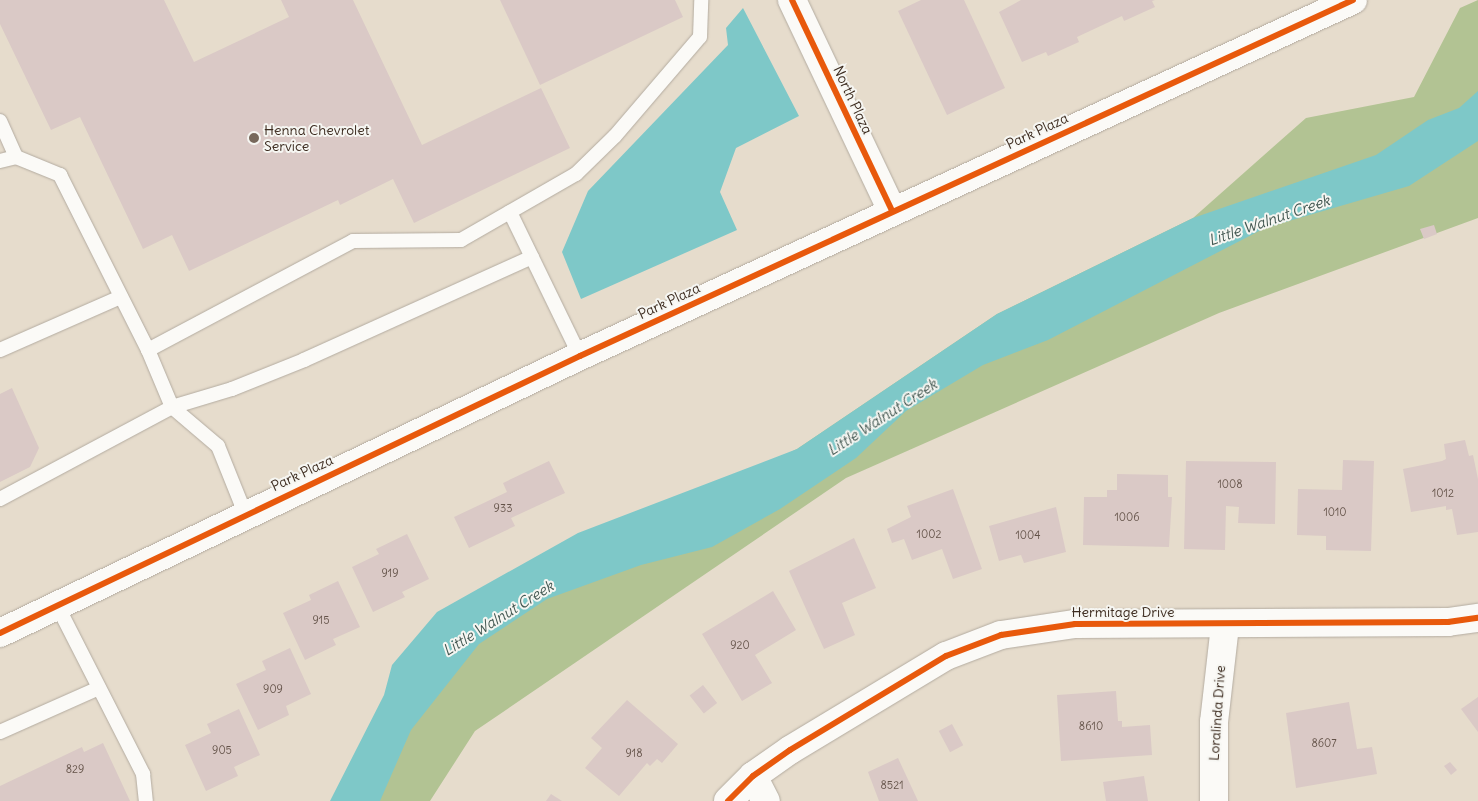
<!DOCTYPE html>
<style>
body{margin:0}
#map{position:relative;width:1478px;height:801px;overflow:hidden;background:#e6dccc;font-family:Delius,sans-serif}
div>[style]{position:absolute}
.forest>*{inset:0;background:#b2c393}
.water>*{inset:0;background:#7ec8c8}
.building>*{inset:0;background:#dac9c6;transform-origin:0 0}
.roads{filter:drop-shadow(0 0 1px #b3aba0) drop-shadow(0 0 1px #b3aba0)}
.lane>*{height:14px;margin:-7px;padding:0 7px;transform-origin:7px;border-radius:7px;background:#fbfaf7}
.street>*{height:28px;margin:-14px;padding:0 14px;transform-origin:14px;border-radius:14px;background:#fbfaf7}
.cycleway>*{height:6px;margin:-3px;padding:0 3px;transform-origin:3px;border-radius:3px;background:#e8590c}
.dots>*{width:14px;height:14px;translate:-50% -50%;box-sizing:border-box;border:2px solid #f6f6f2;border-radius:50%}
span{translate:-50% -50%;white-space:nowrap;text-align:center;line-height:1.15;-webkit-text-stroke:4px #f6f6f2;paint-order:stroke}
.number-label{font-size:11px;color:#635248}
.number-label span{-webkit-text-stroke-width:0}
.street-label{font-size:14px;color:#3b2a1e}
.poi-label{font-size:14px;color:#3b2a1e}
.left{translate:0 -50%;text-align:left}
.water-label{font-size:15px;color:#425751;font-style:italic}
</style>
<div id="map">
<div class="forest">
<div style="clip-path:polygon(1478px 0,1478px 218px,1219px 313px,846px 478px,475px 731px,430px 801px,343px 801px,425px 628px,797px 449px,997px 314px,1193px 218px,1306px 118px,1414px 97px,1460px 8px)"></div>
</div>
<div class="water">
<div style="clip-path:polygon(743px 8px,799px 116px,736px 148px,720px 192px,737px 230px,581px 299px,562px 252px,588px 191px,728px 45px,726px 28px)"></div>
<div style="clip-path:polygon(1478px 91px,1478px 141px,1409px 186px,1265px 228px,1048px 340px,983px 365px,906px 411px,856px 458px,780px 509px,712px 547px,641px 565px,547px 599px,479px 644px,411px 730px,380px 801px,330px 801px,384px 695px,392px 665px,437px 612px,578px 533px,797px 449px,997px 314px,1193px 218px,1376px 155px,1428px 120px,1459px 108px)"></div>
</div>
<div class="building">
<div style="clip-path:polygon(0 0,164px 0,194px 62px,289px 17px,281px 0,353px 0,422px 145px,541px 88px,570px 148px,414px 223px,393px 179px,340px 205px,338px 200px,189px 271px,172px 235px,143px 249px,80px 117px,51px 130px,0 24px)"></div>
<div style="clip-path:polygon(500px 0,675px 0,683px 17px,540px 85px)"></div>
<div style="clip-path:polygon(921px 0,964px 0,1005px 88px,947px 115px,898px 11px)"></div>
<div style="clip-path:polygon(1021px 0,1155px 0,1152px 1px,1155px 7px,1124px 21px,1122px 16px,1077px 37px,1079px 42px,1048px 56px,1046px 52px,1022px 62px,999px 12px)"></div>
<div style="clip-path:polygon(1434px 225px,1437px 234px,1424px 239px,1420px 229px)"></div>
<div style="clip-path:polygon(12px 388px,39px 448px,30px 467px,0 482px,0 394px)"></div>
<div style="clip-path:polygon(1465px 440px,1469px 456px,1473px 455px,1478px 479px,1478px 532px,1457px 535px,1452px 509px,1446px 510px,1446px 506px,1411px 512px,1403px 469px,1442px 461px,1446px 459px,1444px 444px)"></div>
<div style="clip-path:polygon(1343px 460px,1374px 461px,1371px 551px,1326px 550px,1326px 536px,1297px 535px,1298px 489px,1342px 490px)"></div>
<div style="clip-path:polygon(549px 461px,565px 493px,511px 518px,515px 526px,469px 548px,454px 517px,507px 492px,503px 483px)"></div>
<div style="clip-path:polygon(1186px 461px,1276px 462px,1275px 524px,1238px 523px,1239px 507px,1226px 506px,1225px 550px,1184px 549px)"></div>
<div style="clip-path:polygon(1117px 474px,1168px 475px,1168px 497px,1172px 497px,1169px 547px,1083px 545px,1084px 497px,1107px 497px,1107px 490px,1117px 490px)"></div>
<div style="clip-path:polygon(953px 489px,982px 569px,953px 579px,942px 549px,912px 560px,904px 539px,892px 543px,887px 529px,911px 517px,907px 506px)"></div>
<div style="clip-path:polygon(1056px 507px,1066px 552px,1024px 563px,1021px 555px,999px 561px,989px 526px)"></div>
<div style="clip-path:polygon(407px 534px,429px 579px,402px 592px,405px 597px,373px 612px,352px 567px,379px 554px,376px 549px)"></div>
<div style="clip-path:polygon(854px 538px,876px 588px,842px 603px,855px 635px,824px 649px,789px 571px)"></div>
<div style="clip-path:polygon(338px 581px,360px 627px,333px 639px,336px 645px,305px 660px,283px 613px,311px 600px,309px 595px)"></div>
<div style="clip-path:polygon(773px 591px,796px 630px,755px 655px,772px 683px,742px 701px,702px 634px)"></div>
<div style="clip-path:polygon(290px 648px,311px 694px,286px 706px,289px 715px,258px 730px,236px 684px,266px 670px,262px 661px)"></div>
<div style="left:703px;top:685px;width:23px;height:17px;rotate:52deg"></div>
<div style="clip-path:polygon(1116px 691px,1118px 721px,1122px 721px,1122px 727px,1150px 725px,1152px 755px,1061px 761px,1057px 695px)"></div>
<div style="clip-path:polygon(1478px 697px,1478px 732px,1461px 709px)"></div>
<div style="clip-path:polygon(627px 700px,678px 744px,662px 763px,657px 759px,650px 766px,647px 763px,619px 796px,585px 768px,602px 748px,591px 738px)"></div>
<div style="clip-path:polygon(1349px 702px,1357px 749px,1372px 747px,1377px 774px,1296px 788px,1286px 713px)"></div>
<div style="clip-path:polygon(239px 709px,260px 755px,234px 767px,238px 776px,206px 791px,185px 745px,211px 733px,207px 724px)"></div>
<div style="left:952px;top:724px;width:24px;height:15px;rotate:62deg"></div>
<div style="clip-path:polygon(103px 743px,130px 801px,0 801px,0 786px,82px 747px,84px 752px)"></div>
<div style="clip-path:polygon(898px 758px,918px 801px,879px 801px,868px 772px)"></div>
<div style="clip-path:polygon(1450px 762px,1457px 770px,1451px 775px,1444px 766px)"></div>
<div style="clip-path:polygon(1144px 776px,1148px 801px,1106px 801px,1103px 782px)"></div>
<div style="clip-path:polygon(551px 794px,562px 801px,546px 801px)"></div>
</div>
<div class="roads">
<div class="lane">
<div style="left:0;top:121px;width:39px;rotate:66deg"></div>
<div style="left:0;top:161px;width:16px;rotate:-14deg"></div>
<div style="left:16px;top:157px;width:48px;rotate:22.2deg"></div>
<div style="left:60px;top:175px;width:196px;rotate:63.3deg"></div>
<div style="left:510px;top:212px;width:160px;rotate:64.1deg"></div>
<div style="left:0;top:350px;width:132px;rotate:-23.7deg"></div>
<div style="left:172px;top:407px;width:63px;rotate:-16.7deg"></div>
<div style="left:232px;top:389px;width:78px;rotate:-21.9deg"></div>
<div style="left:304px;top:360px;width:250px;rotate:-24.3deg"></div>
<div style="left:172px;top:407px;width:60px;rotate:40.3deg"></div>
<div style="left:218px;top:446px;width:72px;rotate:68.1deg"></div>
<div style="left:0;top:499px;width:195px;rotate:-28.1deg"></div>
<div style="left:172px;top:407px;width:62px;rotate:-112.8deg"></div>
<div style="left:148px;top:350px;width:232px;rotate:-28deg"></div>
<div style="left:353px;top:241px;width:108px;rotate:-0.5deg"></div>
<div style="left:461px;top:240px;width:133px;rotate:-29.9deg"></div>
<div style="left:576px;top:174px;width:54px;rotate:-44.3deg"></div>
<div style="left:615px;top:136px;width:130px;rotate:-49.4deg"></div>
<div style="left:700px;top:37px;width:37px;rotate:-88deg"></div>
<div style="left:57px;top:605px;width:190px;rotate:63deg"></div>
<div style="left:143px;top:774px;width:27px;rotate:84deg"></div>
<div style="left:0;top:732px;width:108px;rotate:-24deg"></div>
</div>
<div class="street">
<div style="left:792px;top:0;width:233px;rotate:64.6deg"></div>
<div style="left:0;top:633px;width:643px;rotate:-25.53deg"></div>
<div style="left:580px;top:356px;width:851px;rotate:-24.73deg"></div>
<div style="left:753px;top:776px;width:28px;rotate:63deg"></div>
<div style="left:728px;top:801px;width:35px;rotate:-45deg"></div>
<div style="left:753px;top:776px;width:45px;rotate:-35.1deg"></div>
<div style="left:790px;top:750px;width:182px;rotate:-31.1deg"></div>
<div style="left:946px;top:656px;width:59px;rotate:-20.9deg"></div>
<div style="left:1001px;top:635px;width:75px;rotate:-8.5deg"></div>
<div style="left:1075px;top:624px;width:373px;rotate:-0.3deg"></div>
<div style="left:1448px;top:622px;width:30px;rotate:-8deg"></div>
<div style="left:1214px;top:801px;width:79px;rotate:-90deg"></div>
<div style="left:1214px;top:722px;width:98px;rotate:-83.5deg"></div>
</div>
</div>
<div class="cycleway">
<div style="left:792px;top:0;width:233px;rotate:64.6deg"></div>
<div style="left:0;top:633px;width:643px;rotate:-25.53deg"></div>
<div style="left:580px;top:356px;width:851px;rotate:-24.73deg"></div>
<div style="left:728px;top:801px;width:35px;rotate:-45deg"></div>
<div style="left:753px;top:776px;width:45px;rotate:-35.1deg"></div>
<div style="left:790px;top:750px;width:182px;rotate:-31.1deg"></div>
<div style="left:946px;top:656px;width:59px;rotate:-20.9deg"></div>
<div style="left:1001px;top:635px;width:75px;rotate:-8.5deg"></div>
<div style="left:1075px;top:624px;width:373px;rotate:-0.3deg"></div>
<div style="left:1448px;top:622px;width:30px;rotate:-8deg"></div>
</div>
<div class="dots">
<div style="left:254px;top:138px;background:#77685b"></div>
</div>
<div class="number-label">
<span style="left:1230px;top:484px">1008</span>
<span style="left:1443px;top:493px">1012</span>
<span style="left:503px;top:508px">933</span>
<span style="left:1335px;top:512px">1010</span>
<span style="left:1127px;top:517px">1006</span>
<span style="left:929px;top:534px">1002</span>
<span style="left:1028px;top:535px">1004</span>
<span style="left:390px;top:573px">919</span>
<span style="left:321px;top:620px">915</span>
<span style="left:740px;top:645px">920</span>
<span style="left:273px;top:689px">909</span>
<span style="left:1091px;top:726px">8610</span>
<span style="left:1324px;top:743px">8607</span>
<span style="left:222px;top:750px">905</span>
<span style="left:634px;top:753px">918</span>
<span style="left:75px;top:769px">829</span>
<span style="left:892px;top:785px">8521</span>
</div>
<div class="street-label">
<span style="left:853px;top:100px;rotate:65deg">North Plaza</span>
<span style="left:1037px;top:131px;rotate:-25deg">Park Plaza</span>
<span style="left:669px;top:301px;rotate:-25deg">Park Plaza</span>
<span style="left:302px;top:473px;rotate:-25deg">Park Plaza</span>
<span style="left:1123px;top:612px">Hermitage Drive</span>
<span style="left:1217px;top:713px;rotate:-86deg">Loralinda Drive</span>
</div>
<div class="poi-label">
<span class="left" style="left:264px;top:138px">Henna Chevrolet<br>Service</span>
</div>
<div class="water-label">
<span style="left:1269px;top:220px;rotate:-19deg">Little Walnut Creek</span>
<span style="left:882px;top:417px;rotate:-33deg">Little Walnut Creek</span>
<span style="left:498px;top:618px;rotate:-32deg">Little Walnut Creek</span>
</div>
</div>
